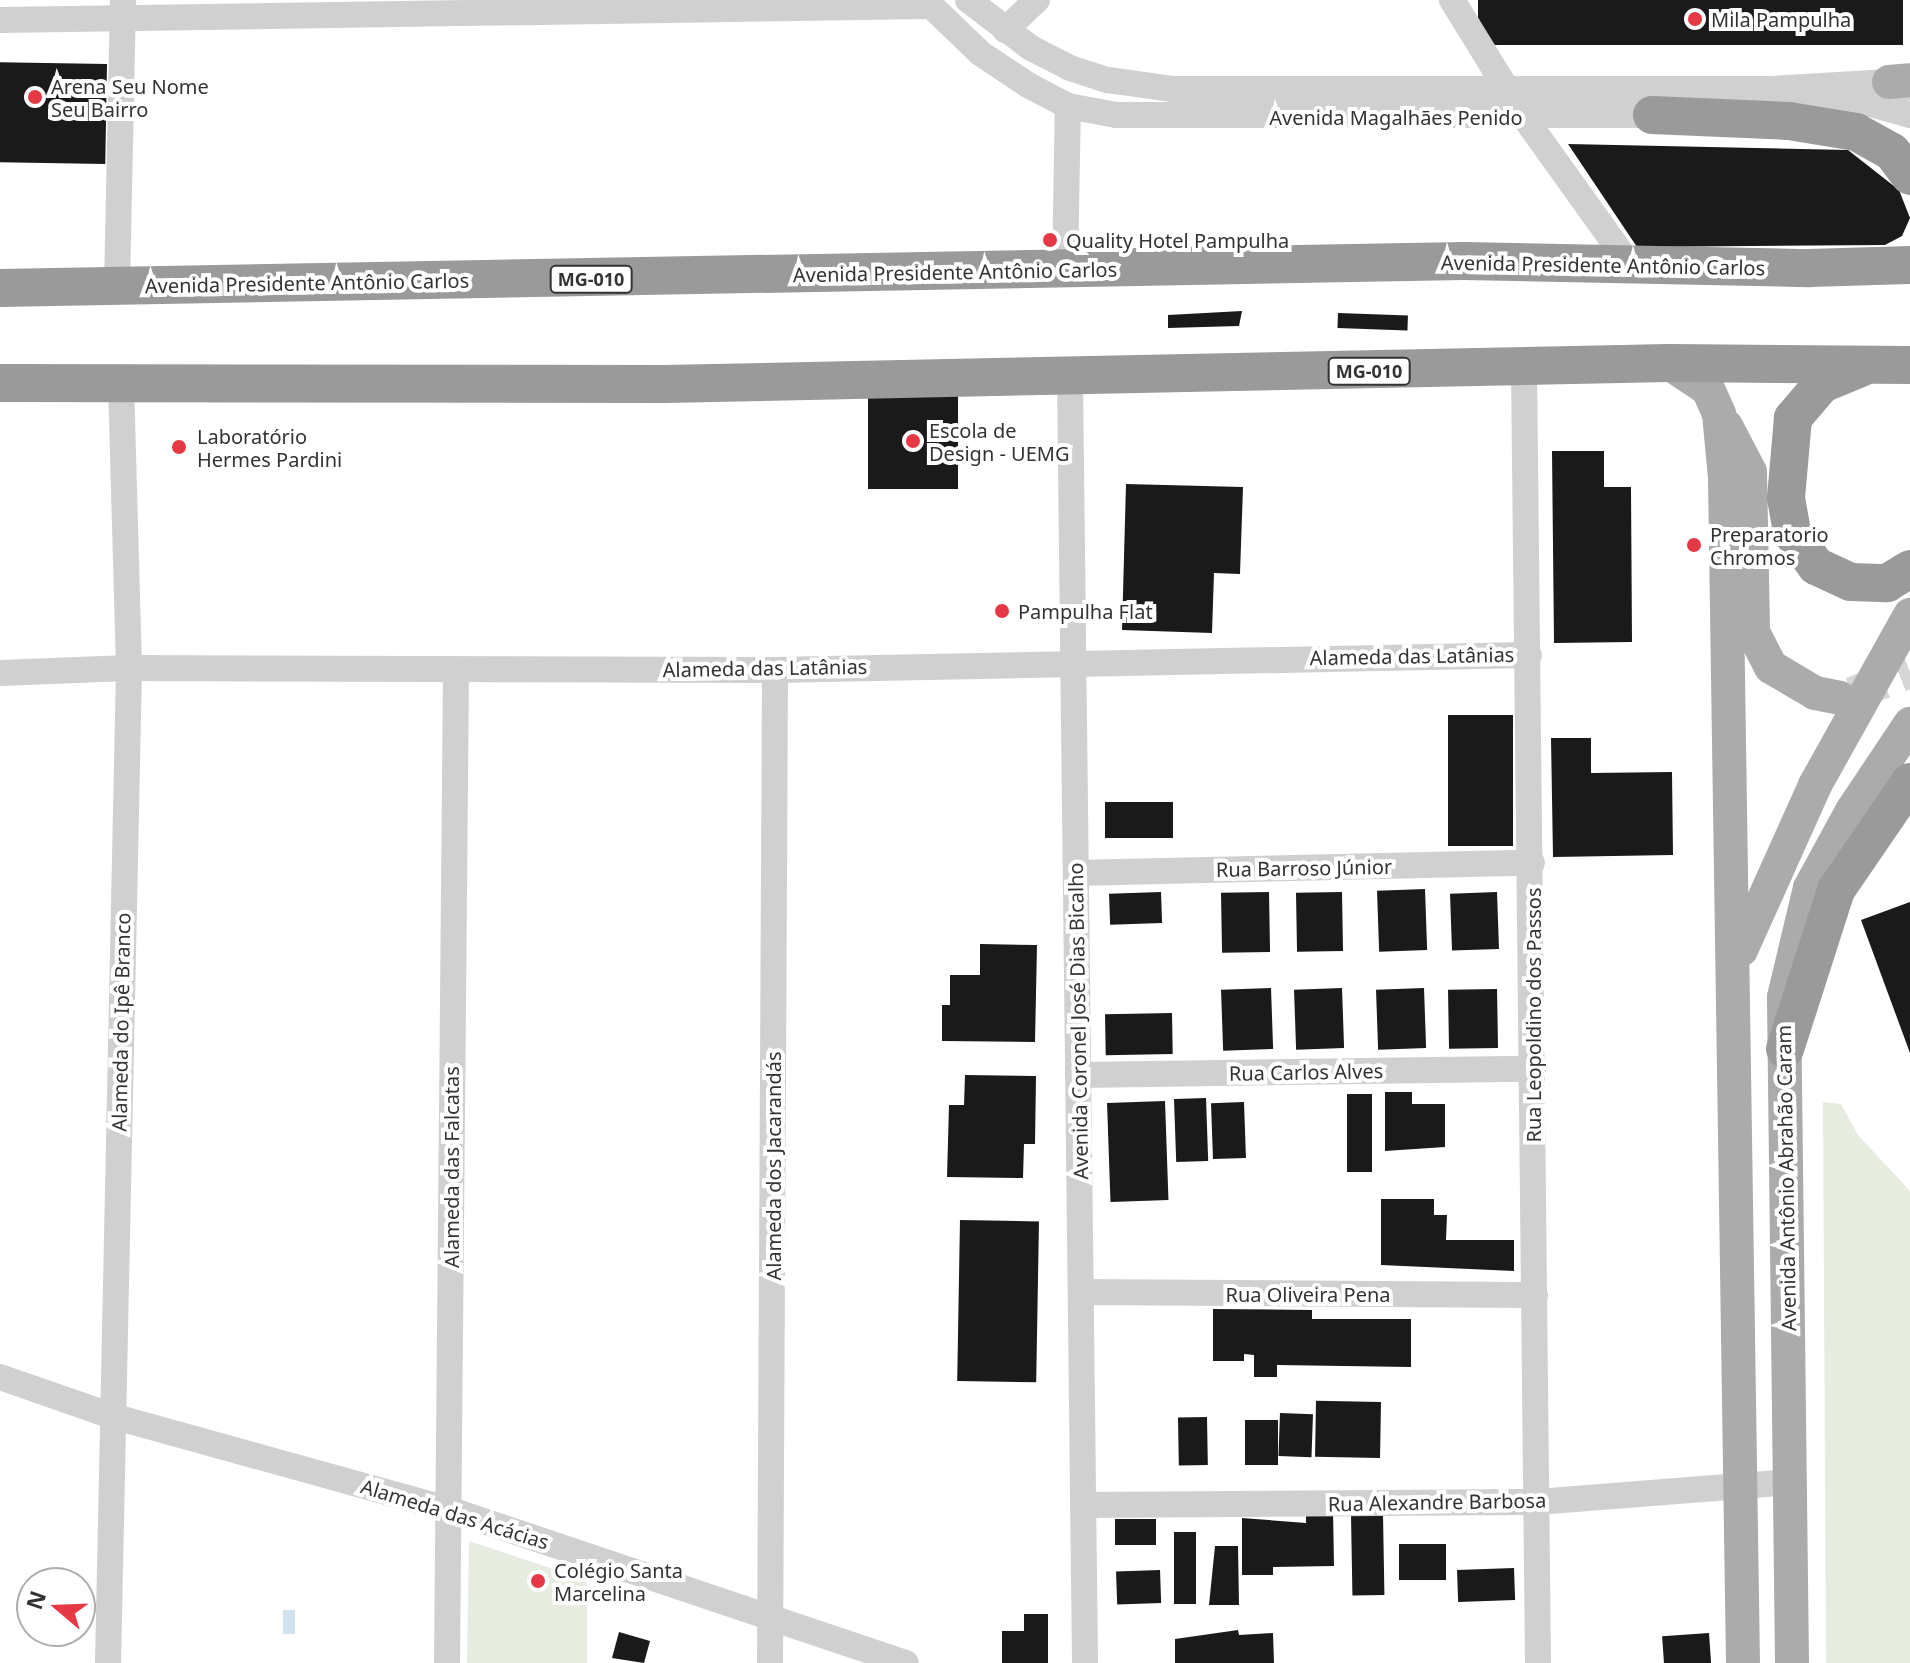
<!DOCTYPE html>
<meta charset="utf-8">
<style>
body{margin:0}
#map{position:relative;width:1910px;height:1663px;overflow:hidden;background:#fff;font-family:"Noto Sans",sans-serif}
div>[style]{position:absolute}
.green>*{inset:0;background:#e6ecdf}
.water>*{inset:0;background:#cfe2ee;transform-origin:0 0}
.building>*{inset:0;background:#1a1a1a;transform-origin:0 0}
.major-tunnel>*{height:34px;margin-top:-17px;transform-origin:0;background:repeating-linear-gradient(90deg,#d6d6d6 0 34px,transparent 0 51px)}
.minor>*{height:26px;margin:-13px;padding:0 13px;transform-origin:13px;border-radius:13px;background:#d0d0d0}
.major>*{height:34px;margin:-17px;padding:0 17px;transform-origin:17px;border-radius:17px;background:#ababab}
.highway>*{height:38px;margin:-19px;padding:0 19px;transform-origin:19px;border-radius:19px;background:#9a9a9a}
.dots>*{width:22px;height:22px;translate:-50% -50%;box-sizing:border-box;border:4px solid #fff;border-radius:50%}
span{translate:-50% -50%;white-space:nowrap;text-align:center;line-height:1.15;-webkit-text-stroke:8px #fff;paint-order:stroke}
.shield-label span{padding:2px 6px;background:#fff;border:2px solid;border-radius:6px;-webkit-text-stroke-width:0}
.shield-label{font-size:18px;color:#333;font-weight:700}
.poi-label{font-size:20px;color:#333}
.left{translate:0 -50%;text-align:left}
.street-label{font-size:20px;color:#333}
.north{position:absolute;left:16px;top:1567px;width:80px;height:80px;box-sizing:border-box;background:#fff;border:2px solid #adadad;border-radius:50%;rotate:289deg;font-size:22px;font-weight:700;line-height:32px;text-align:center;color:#333}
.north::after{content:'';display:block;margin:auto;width:28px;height:36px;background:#e63946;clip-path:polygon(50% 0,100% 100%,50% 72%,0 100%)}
</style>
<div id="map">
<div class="green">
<div style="clip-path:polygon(1823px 1102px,1841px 1104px,1858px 1135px,1910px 1191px,1910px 1663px,1826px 1663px)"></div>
<div style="clip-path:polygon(469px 1541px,587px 1580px,587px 1663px,467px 1663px)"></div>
</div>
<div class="water">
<div style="left:283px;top:1610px;width:12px;height:24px"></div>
</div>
<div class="building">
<div style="left:1478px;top:0;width:425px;height:45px"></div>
<div style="left:107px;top:64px;width:100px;height:107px;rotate:91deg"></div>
<div style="clip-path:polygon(1568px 144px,1848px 150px,1899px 190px,1910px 218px,1902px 236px,1885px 245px,1637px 247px)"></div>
<div style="clip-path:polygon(1242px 311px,1239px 326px,1168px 328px,1168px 315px)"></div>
<div style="left:1338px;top:313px;width:70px;height:15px;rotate:2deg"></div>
<div style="left:958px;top:392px;width:97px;height:90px;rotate:90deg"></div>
<div style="clip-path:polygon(1552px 451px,1604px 451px,1604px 487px,1631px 487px,1632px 642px,1554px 643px)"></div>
<div style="clip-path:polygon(1126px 484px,1243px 487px,1240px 574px,1214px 573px,1212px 633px,1122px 630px)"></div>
<div style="left:1448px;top:715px;width:65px;height:131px"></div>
<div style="clip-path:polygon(1551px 738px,1591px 738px,1591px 773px,1672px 772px,1673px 855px,1553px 857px)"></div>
<div style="left:1173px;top:802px;width:36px;height:68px;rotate:90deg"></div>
<div style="left:1425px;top:889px;width:61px;height:48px;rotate:88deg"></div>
<div style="left:1161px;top:892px;width:31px;height:52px;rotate:88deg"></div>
<div style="left:1269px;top:892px;width:60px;height:48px;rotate:89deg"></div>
<div style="left:1342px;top:892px;width:59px;height:46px;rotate:89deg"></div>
<div style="left:1497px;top:892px;width:57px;height:47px;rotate:88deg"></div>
<div style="clip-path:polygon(1910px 902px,1910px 1053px,1861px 920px)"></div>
<div style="clip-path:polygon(980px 944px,1037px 945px,1035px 1042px,942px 1041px,942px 1005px,950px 1005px,950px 975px,980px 975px)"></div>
<div style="left:1271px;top:988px;width:61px;height:50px;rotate:88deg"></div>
<div style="left:1342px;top:988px;width:60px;height:48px;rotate:88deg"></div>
<div style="left:1424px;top:988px;width:60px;height:48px;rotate:88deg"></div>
<div style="left:1497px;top:989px;width:59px;height:49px;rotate:89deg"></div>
<div style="left:1172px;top:1013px;width:41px;height:67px;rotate:89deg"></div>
<div style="clip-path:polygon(965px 1075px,1036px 1076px,1035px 1144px,1024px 1144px,1023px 1178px,947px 1177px,949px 1105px,964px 1105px)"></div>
<div style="clip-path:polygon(1385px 1092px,1412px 1092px,1412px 1104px,1445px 1104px,1445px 1147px,1385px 1151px)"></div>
<div style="left:1347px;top:1094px;width:25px;height:78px"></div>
<div style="left:1206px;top:1098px;width:63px;height:32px;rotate:88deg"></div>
<div style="left:1165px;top:1101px;width:99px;height:58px;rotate:88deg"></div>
<div style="left:1244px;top:1102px;width:56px;height:33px;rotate:88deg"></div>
<div style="clip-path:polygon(1381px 1199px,1434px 1199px,1434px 1215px,1447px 1215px,1446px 1240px,1514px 1240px,1514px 1271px,1381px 1265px)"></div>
<div style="left:960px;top:1220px;width:79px;height:161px;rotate:1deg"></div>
<div style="clip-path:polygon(1213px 1309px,1312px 1310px,1312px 1319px,1411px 1319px,1411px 1367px,1277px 1365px,1277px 1377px,1254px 1377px,1254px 1355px,1244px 1354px,1244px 1361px,1213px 1361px)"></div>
<div style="left:1381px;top:1402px;width:56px;height:65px;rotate:91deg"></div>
<div style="left:1280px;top:1413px;width:33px;height:43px;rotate:2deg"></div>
<div style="left:1207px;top:1417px;width:48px;height:29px;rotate:89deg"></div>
<div style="left:1245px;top:1420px;width:33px;height:45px"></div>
<div style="clip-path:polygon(1306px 1509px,1333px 1509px,1334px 1566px,1273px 1567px,1273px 1575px,1242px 1575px,1242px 1518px,1306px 1523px)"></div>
<div style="left:1383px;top:1514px;width:81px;height:32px;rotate:89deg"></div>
<div style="left:1156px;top:1519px;width:26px;height:41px;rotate:90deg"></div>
<div style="left:1174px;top:1532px;width:22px;height:72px"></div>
<div style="left:1399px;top:1544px;width:47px;height:36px"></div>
<div style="clip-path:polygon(1215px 1546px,1238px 1546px,1239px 1605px,1209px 1605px)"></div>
<div style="left:1514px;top:1568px;width:32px;height:57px;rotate:88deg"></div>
<div style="left:1160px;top:1570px;width:33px;height:44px;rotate:88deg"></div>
<div style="clip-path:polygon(1024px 1614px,1048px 1614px,1048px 1663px,1002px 1663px,1002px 1631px,1024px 1631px)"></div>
<div style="clip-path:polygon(1238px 1630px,1239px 1635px,1273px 1633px,1274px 1663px,1175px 1663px,1175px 1639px)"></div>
<div style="clip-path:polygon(619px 1632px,650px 1641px,644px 1663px,612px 1658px)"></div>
<div style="left:1709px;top:1633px;width:30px;height:47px;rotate:86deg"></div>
</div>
<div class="major-tunnel">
<div style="left:1852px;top:694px;width:62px;rotate:-21.6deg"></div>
</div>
<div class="minor">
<div style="left:925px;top:0;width:76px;rotate:43.9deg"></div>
<div style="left:980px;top:53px;width:58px;rotate:33.7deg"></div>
<div style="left:1028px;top:85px;width:45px;rotate:27.7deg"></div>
<div style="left:1068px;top:106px;width:49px;rotate:10.6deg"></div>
<div style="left:1116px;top:115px;width:552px"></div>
<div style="left:968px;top:0;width:79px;rotate:37.3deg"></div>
<div style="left:1031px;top:48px;width:44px;rotate:27.1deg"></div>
<div style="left:1070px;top:68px;width:40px;rotate:18deg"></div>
<div style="left:1108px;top:80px;width:66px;rotate:7.9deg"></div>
<div style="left:1173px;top:89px;width:599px"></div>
<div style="left:1772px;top:89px;width:117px;rotate:-3.4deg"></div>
<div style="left:1889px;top:82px;width:19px;rotate:18deg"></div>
<div style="left:1452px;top:0;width:137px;rotate:58.4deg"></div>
<div style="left:1524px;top:117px;width:178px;rotate:54.4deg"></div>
<div style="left:0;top:20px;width:930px;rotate:-0.86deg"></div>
<div style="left:1005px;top:30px;width:44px;rotate:-43.2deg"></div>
<div style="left:1787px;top:109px;width:84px;rotate:-3.4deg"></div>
<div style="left:1871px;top:104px;width:41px;rotate:15.8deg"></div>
<div style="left:1065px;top:271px;width:165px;rotate:-89deg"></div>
<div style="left:117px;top:287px;width:287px;rotate:-88.8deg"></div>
<div style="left:1524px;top:368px;width:1295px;rotate:89.38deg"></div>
<div style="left:1070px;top:379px;width:1284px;rotate:89.33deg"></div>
<div style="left:0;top:673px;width:129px;rotate:-2.2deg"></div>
<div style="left:129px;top:668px;width:646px;rotate:0.18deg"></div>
<div style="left:775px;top:670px;width:754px;rotate:-1.14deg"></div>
<div style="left:1076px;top:873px;width:456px;rotate:-1.3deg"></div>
<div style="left:1078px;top:1075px;width:455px;rotate:-0.8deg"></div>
<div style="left:1081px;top:1292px;width:454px;rotate:0.4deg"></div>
<div style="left:0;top:1377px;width:119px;rotate:19.2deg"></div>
<div style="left:112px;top:1416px;width:349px;rotate:15.5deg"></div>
<div style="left:448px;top:1509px;width:483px;rotate:18.6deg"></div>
<div style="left:1083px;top:1505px;width:454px;rotate:-0.4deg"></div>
<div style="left:1537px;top:1502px;width:253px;rotate:-4.5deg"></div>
<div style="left:108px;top:1663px;width:995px;rotate:-88.79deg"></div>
<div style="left:129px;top:668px;width:287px;rotate:-91.6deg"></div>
<div style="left:447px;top:1663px;width:993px;rotate:-89.48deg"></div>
<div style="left:770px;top:1663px;width:993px;rotate:-89.71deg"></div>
</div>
<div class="major">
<div style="left:1889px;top:82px;width:21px;rotate:-5deg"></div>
<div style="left:1669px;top:363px;width:47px;rotate:33.7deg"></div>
<div style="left:1708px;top:389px;width:27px;rotate:66deg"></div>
<div style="left:1719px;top:414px;width:64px;rotate:84.6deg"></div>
<div style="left:1725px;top:478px;width:1185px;rotate:89.13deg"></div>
<div style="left:1726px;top:426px;width:52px;rotate:62.4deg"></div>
<div style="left:1750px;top:472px;width:160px;rotate:88.9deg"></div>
<div style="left:1753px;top:632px;width:39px;rotate:63deg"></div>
<div style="left:1771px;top:667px;width:51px;rotate:30.6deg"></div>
<div style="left:1815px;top:693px;width:25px;rotate:11deg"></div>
<div style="left:1741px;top:950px;width:181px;rotate:-65.8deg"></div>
<div style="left:1815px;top:785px;width:195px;rotate:-60.8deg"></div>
<div style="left:1792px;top:1663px;width:666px;rotate:-90.69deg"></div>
<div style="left:1784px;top:997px;width:112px;rotate:-76.6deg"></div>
<div style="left:1810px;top:888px;width:88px;rotate:-61.4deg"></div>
<div style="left:1852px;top:811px;width:105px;rotate:-56.3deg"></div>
</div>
<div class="highway">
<div style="left:1652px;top:115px;width:137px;rotate:2.5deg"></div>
<div style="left:1789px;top:121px;width:68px;rotate:9.3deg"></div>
<div style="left:1856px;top:132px;width:41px;rotate:29.1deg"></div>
<div style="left:1892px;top:152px;width:30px;rotate:53deg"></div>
<div style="left:0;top:288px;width:1464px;rotate:-1.06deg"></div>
<div style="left:1464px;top:261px;width:345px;rotate:1.2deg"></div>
<div style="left:1809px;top:268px;width:101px;rotate:-1.7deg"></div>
<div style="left:1861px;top:368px;width:42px;rotate:157.7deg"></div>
<div style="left:1822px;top:384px;width:45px;rotate:130.5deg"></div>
<div style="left:1793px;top:418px;width:80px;rotate:95deg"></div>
<div style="left:1786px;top:498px;width:36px;rotate:80deg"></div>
<div style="left:1792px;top:533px;width:41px;rotate:54deg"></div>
<div style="left:1816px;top:566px;width:38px;rotate:25deg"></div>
<div style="left:1851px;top:582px;width:36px;rotate:2deg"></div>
<div style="left:1887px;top:583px;width:27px;rotate:-31deg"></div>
<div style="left:0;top:383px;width:663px;rotate:0.09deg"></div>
<div style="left:663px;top:384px;width:1006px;rotate:-1.2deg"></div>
<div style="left:1669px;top:363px;width:241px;rotate:0.5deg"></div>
<div style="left:1785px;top:1049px;width:167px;rotate:-72.2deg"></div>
<div style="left:1836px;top:890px;width:131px;rotate:-55.6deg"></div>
</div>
<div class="dots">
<div style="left:1695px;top:19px;background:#e63946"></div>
<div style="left:35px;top:97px;background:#e63946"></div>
<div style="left:1050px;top:240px;background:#e63946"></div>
<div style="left:913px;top:441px;background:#e63946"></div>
<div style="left:179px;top:447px;background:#e63946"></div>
<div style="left:1694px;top:545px;background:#e63946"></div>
<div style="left:1002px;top:611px;background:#e63946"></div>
<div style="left:538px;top:1581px;background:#e63946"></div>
</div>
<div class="shield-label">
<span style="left:591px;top:279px">MG-010</span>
<span style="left:1369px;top:371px">MG-010</span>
</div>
<div class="poi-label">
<span class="left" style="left:1711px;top:19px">Mila Pampulha</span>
<span class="left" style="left:51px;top:98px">Arena Seu Nome<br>Seu Bairro</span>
<span class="left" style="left:1066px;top:240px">Quality Hotel Pampulha</span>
<span class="left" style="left:929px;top:442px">Escola de<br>Design - UEMG</span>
<span class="left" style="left:197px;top:448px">Laboratório<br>Hermes Pardini</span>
<span class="left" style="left:1710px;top:546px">Preparatorio<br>Chromos</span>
<span class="left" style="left:1018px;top:611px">Pampulha Flat</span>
<span class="left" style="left:554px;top:1582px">Colégio Santa<br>Marcelina</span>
</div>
<div class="street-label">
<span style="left:1396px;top:117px">Avenida Magalhães Penido</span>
<span style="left:1603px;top:265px;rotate:1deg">Avenida Presidente Antônio Carlos</span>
<span style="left:955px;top:272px;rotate:-1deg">Avenida Presidente Antônio Carlos</span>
<span style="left:307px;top:283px;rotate:-1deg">Avenida Presidente Antônio Carlos</span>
<span style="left:1412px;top:656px;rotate:-1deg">Alameda das Latânias</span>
<span style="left:765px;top:668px;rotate:-1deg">Alameda das Latânias</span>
<span style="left:1304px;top:868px;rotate:-1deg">Rua Barroso Júnior</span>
<span style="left:1533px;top:1015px;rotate:-90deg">Rua Leopoldino dos Passos</span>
<span style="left:1078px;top:1021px;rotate:-91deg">Avenida Coronel José Dias Bicalho</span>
<span style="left:121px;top:1022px;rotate:-89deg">Alameda do Ipê Branco</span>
<span style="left:1306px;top:1072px;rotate:-1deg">Rua Carlos Alves</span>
<span style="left:773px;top:1166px;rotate:-90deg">Alameda dos Jacarandás</span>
<span style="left:451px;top:1167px;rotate:-90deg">Alameda das Falcatas</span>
<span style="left:1786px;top:1178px;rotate:-91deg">Avenida Antônio Abrahão Caram</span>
<span style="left:1308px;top:1294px">Rua Oliveira Pena</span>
<span style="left:1437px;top:1502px;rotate:-1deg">Rua Alexandre Barbosa</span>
<span style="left:455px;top:1514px;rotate:17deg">Alameda das Acácias</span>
</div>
<div class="north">N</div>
</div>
